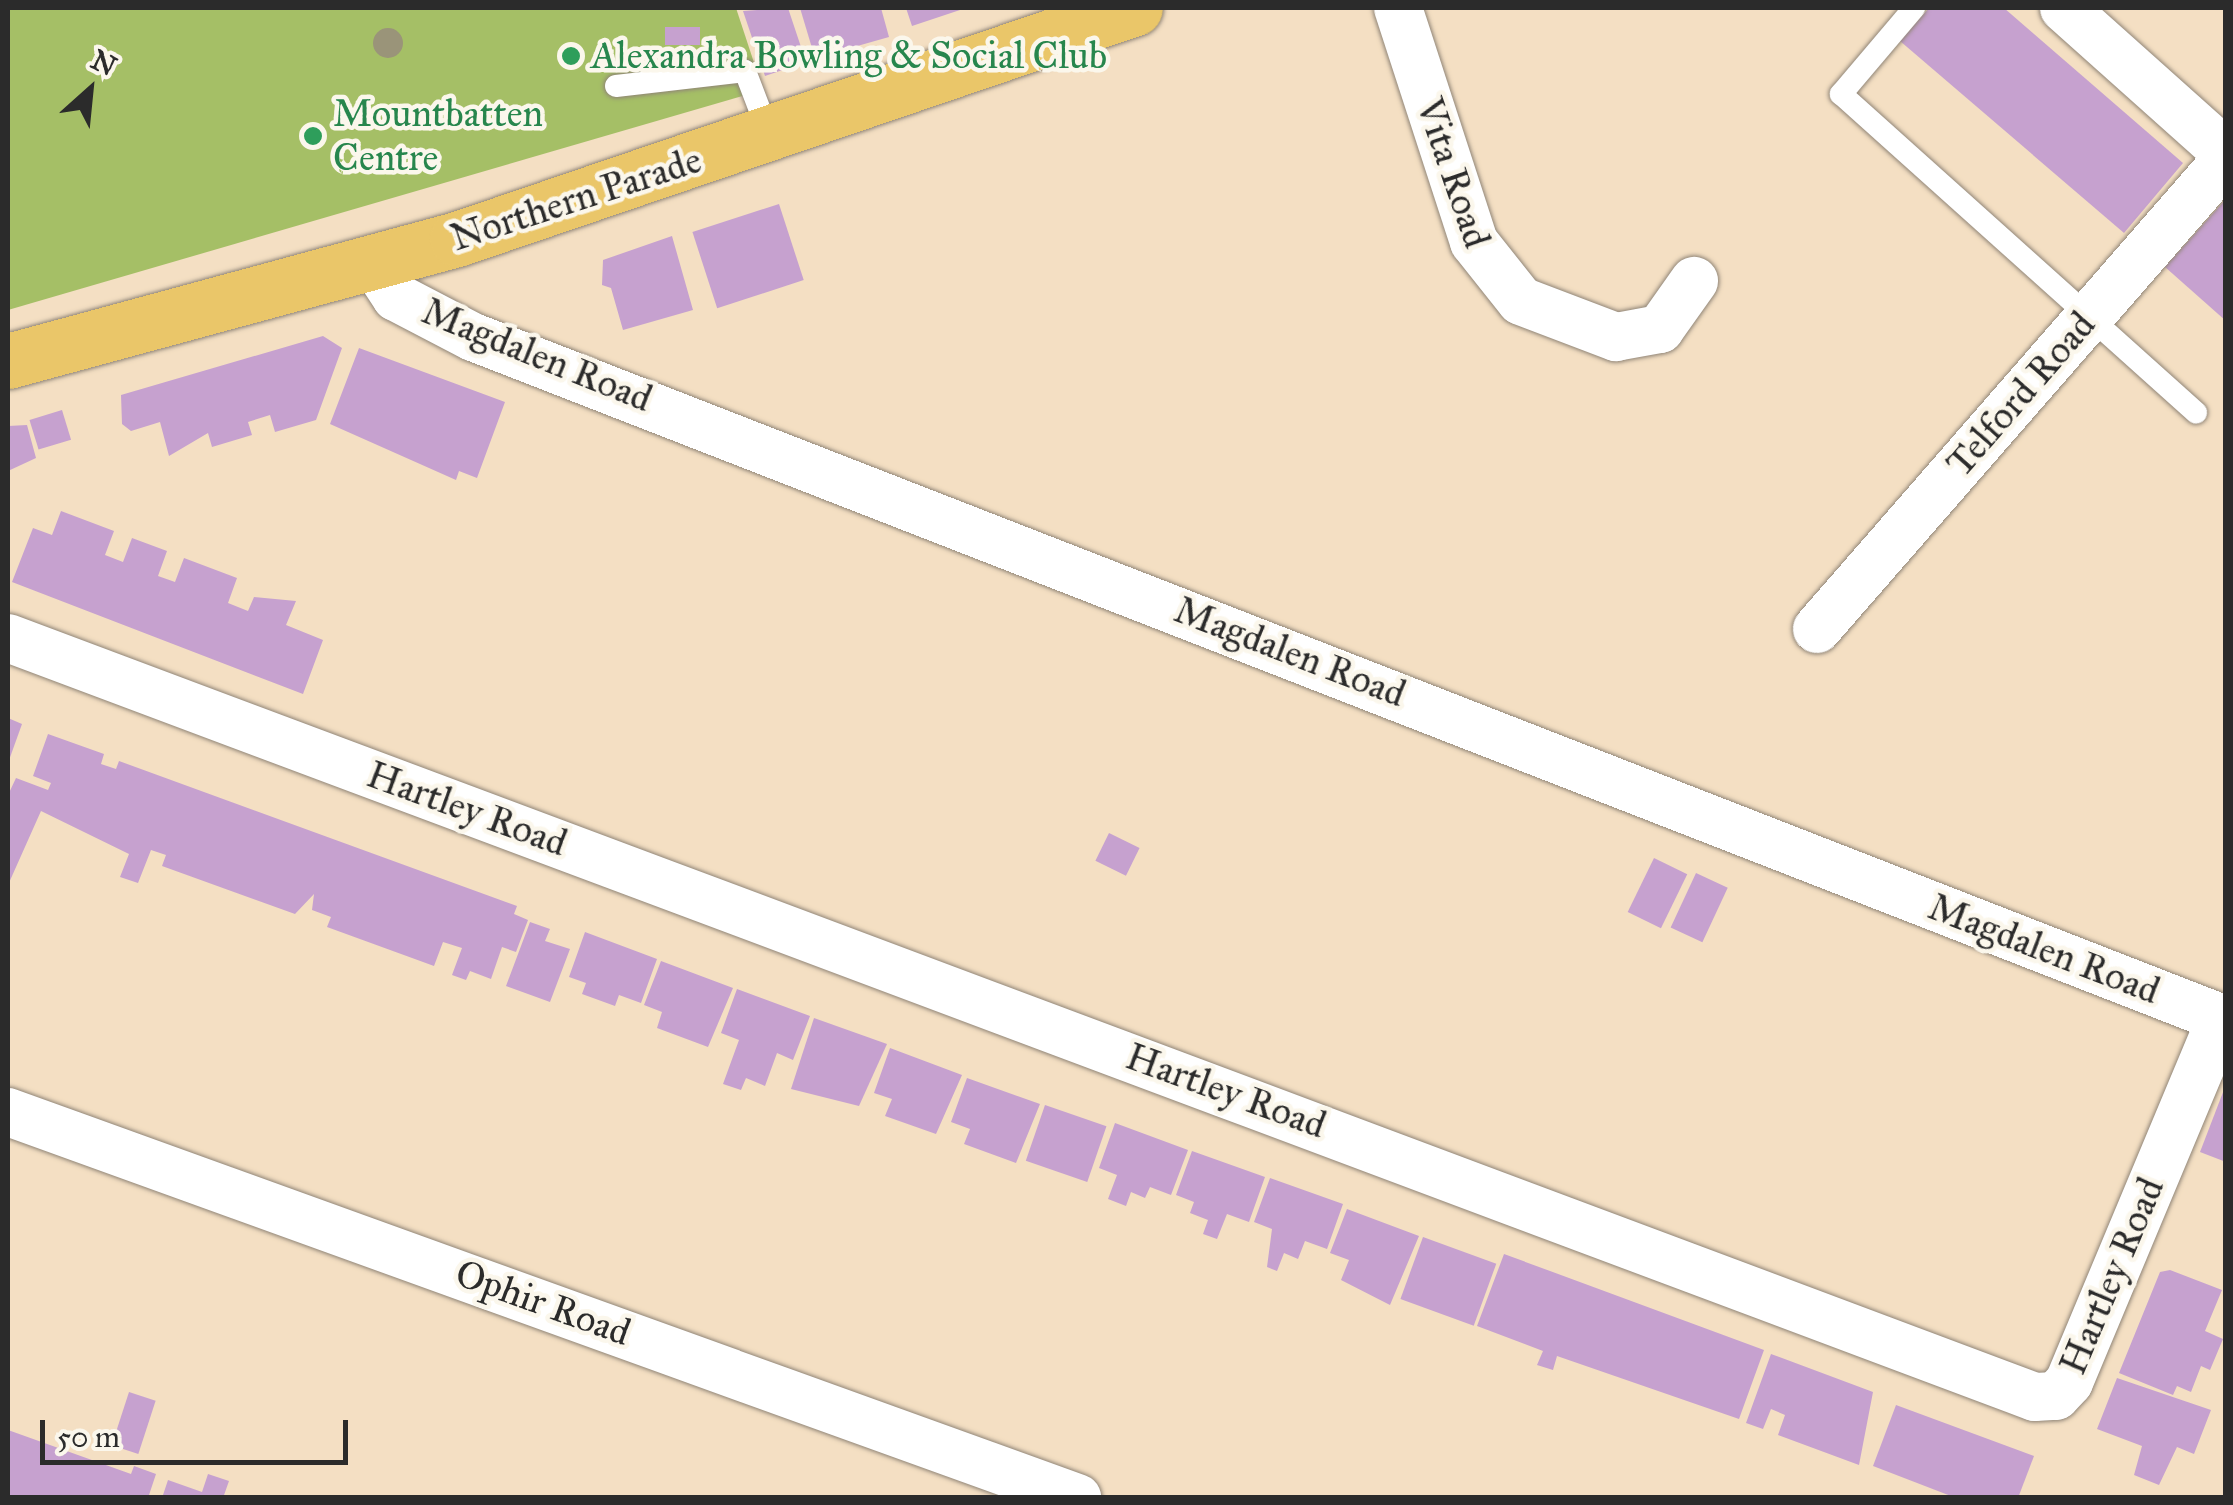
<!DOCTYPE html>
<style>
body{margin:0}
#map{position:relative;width:2233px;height:1505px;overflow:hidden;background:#f4dfc3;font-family:"IM FELL Great Primer",serif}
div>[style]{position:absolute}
.green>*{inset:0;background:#a5bf66}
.building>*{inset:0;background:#c6a1cf;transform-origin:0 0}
.roads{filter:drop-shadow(0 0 2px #908577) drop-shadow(0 0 2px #908577)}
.service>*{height:22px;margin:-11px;padding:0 11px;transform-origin:11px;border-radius:11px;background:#fff}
.minor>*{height:48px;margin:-24px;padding:0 24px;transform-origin:24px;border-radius:24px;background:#fff}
.primary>*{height:55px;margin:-27.5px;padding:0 27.5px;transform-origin:27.5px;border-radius:27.5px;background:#eac669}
.trees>*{width:30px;height:30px;margin:-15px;border-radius:50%;background:#9a9479}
.dots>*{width:28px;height:28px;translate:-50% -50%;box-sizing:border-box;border:5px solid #fbf7ec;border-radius:50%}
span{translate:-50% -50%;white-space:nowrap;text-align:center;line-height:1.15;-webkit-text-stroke:9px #fbf7ec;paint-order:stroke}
.leisure-label{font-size:38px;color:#27864d}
.left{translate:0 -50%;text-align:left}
.street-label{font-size:38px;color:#2b2b2b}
.frame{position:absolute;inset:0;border:10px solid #2b2b2b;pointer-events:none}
.north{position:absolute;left:40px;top:40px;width:100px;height:100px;-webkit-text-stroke:8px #fbf7ec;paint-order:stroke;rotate:27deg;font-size:28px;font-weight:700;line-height:40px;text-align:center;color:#2b2b2b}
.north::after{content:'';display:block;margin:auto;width:35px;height:45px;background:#2b2b2b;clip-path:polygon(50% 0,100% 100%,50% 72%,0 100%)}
.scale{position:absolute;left:40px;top:1420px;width:308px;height:45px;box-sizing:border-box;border:5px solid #2b2b2b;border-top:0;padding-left:12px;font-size:30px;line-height:35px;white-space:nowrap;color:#2b2b2b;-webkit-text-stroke:8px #fbf7ec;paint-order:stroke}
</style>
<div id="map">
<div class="green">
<div style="clip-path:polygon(8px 8px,736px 8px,763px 90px,8px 310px)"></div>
</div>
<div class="building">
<div style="clip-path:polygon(788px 8px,806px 62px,765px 76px,743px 11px)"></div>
<div style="clip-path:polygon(800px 8px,881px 8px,889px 37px,815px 58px)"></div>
<div style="clip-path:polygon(906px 8px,966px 8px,912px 26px)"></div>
<div style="clip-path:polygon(1929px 8px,2004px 8px,2183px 163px,2124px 233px,1900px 41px)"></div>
<div style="left:665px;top:27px;width:35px;height:18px"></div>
<div style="clip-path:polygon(2226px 199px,2226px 321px,2165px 267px)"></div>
<div style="left:779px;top:204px;width:80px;height:91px;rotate:72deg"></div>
<div style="clip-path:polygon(672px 236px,693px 310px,623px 330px,611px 288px,602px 285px,603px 260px)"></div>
<div style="clip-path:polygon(323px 336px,342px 348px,316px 420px,275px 432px,270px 415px,248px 422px,252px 435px,212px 447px,208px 433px,169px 456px,160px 422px,131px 431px,122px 424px,121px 395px)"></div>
<div style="clip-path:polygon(359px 348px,505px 402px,477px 478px,459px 471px,456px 480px,330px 424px)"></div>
<div style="left:62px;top:410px;width:31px;height:34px;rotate:73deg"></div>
<div style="clip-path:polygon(27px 425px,36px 458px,8px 471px,8px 426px)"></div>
<div style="clip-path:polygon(61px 511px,114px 531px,105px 555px,123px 562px,132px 538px,167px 551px,158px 576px,175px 582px,184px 558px,237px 578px,228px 603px,248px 611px,254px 597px,296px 601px,286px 625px,323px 640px,303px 694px,12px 582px,33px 528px,52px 535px)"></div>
<div style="clip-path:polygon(8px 718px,22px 724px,8px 763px)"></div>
<div style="clip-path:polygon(48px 734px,104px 754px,101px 764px,116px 769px,119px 761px,517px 906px,514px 914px,528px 920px,516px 952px,502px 947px,491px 979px,470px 971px,466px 980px,452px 975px,462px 948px,443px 942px,434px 966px,327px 927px,331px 917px,312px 910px,314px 894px,295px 914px,162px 866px,166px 855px,151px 850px,138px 883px,120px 877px,129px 854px,41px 811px,8px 885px,8px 795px,16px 778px,48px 790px,51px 783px,33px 776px)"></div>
<div style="left:1109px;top:833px;width:34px;height:31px;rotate:26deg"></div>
<div style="left:1654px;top:858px;width:37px;height:60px;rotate:26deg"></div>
<div style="left:1696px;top:873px;width:35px;height:60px;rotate:25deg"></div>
<div style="clip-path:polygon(530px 922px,550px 929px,545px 941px,570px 949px,550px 1002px,506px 986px)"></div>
<div style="clip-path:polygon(585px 932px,657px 959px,641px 1003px,619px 995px,615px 1006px,582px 994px,586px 983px,569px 977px)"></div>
<div style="clip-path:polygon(661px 961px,733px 988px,708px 1047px,657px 1028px,662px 1012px,644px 1005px)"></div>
<div style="clip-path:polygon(737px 989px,810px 1016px,793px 1060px,777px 1053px,765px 1086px,746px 1078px,741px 1090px,723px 1084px,739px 1040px,721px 1033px)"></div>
<div style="clip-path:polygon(814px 1018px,887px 1044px,859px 1106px,791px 1089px)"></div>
<div style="clip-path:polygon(890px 1048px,962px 1075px,936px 1134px,885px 1116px,892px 1099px,874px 1093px)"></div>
<div style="clip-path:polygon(967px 1078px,1040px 1104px,1016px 1163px,964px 1144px,970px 1129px,951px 1122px)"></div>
<div style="clip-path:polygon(2225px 1087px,2226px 1087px,2226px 1162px,2200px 1152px)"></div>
<div style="left:1045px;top:1105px;width:65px;height:59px;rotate:19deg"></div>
<div style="clip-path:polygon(1115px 1123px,1188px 1150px,1171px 1195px,1150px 1187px,1145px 1198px,1131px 1192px,1126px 1206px,1108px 1199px,1117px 1175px,1099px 1168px)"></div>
<div style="clip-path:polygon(1192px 1151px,1265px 1177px,1249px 1222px,1227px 1214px,1217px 1239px,1203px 1234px,1208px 1220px,1190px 1213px,1194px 1202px,1176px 1195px)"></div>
<div style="clip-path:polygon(1270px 1178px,1343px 1204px,1327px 1249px,1305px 1241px,1298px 1259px,1284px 1253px,1277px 1271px,1267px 1267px,1272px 1229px,1254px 1222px)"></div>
<div style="clip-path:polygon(1347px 1209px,1419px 1236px,1390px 1305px,1341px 1280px,1349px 1260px,1330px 1253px)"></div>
<div style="left:1423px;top:1237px;width:78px;height:66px;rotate:20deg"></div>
<div style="clip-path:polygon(1504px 1254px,1764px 1350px,1739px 1419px,1557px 1356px,1553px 1370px,1537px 1365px,1543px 1351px,1477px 1326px)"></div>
<div style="clip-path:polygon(2170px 1270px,2222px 1290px,2205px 1331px,2223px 1339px,2210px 1370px,2201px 1366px,2191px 1392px,2177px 1386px,2173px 1395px,2119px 1373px,2160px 1272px)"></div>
<div style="clip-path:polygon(1771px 1354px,1873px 1392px,1859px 1465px,1778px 1435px,1785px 1415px,1771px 1409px,1763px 1429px,1746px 1423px)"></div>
<div style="clip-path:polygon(2117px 1378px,2211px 1410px,2194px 1454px,2177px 1447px,2159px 1485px,2134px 1475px,2142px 1446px,2097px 1429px)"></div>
<div style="left:129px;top:1392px;width:28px;height:56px;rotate:18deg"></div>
<div style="clip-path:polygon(1896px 1405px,2034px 1456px,2018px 1498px,1956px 1498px,1873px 1466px)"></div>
<div style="clip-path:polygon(8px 1430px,131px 1474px,134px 1466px,156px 1474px,148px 1498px,8px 1498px)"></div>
<div style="clip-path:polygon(208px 1474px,229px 1481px,223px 1498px,162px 1498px,168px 1480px,202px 1492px)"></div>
</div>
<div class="roads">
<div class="service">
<div style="left:1914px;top:8px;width:113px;rotate:130.3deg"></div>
<div style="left:1841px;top:94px;width:477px;rotate:41.9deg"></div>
<div style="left:616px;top:86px;width:130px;rotate:-6.6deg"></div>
<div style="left:745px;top:71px;width:67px;rotate:69.1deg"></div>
</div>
<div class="minor">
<div style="left:1398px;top:8px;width:246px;rotate:72deg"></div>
<div style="left:1474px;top:242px;width:75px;rotate:51.5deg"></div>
<div style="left:1521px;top:301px;width:102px;rotate:20.8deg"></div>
<div style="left:1616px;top:337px;width:45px;rotate:-10.3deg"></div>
<div style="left:1660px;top:329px;width:59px;rotate:-54.7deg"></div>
<div style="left:2064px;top:8px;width:217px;rotate:41.8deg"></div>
<div style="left:373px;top:262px;width:42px;rotate:56.7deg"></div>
<div style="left:396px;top:297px;width:87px;rotate:27.5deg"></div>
<div style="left:473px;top:337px;width:1881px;rotate:21.29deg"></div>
<div style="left:1817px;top:629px;width:622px;rotate:-48.91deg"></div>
<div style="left:8px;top:638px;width:2164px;rotate:20.53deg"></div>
<div style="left:2035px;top:1397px;width:21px;rotate:-3deg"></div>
<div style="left:2056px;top:1396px;width:19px;rotate:-47deg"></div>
<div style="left:2069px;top:1382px;width:394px;rotate:-67.3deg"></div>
<div style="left:8px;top:1112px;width:1137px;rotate:19.85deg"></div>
</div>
<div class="primary">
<div style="left:8px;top:361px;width:465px;rotate:-15.2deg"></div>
<div style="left:457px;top:239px;width:716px;rotate:-18.81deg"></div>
</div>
</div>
<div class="trees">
<div style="left:388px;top:43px"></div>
</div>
<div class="dots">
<div style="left:571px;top:56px;background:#2e9e5b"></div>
<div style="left:313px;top:136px;background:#2e9e5b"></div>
</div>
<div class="leisure-label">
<span class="left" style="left:591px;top:56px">Alexandra Bowling &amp; Social Club</span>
<span class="left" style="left:333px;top:136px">Mountbatten<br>Centre</span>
</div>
<div class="street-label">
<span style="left:1453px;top:173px;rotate:71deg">Vita Road</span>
<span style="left:576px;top:199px;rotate:-18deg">Northern Parade</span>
<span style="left:537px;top:355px;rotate:22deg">Magdalen Road</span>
<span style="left:2021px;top:394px;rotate:-49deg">Telford Road</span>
<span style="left:1290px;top:652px;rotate:21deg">Magdalen Road</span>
<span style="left:467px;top:809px;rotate:20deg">Hartley Road</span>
<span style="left:2044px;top:949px;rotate:21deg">Magdalen Road</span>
<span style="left:1226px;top:1091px;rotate:20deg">Hartley Road</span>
<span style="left:2112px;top:1276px;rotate:-67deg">Hartley Road</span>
<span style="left:543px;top:1303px;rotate:20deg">Ophir Road</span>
</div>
<div class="frame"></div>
<div class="north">N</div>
<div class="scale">50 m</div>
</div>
